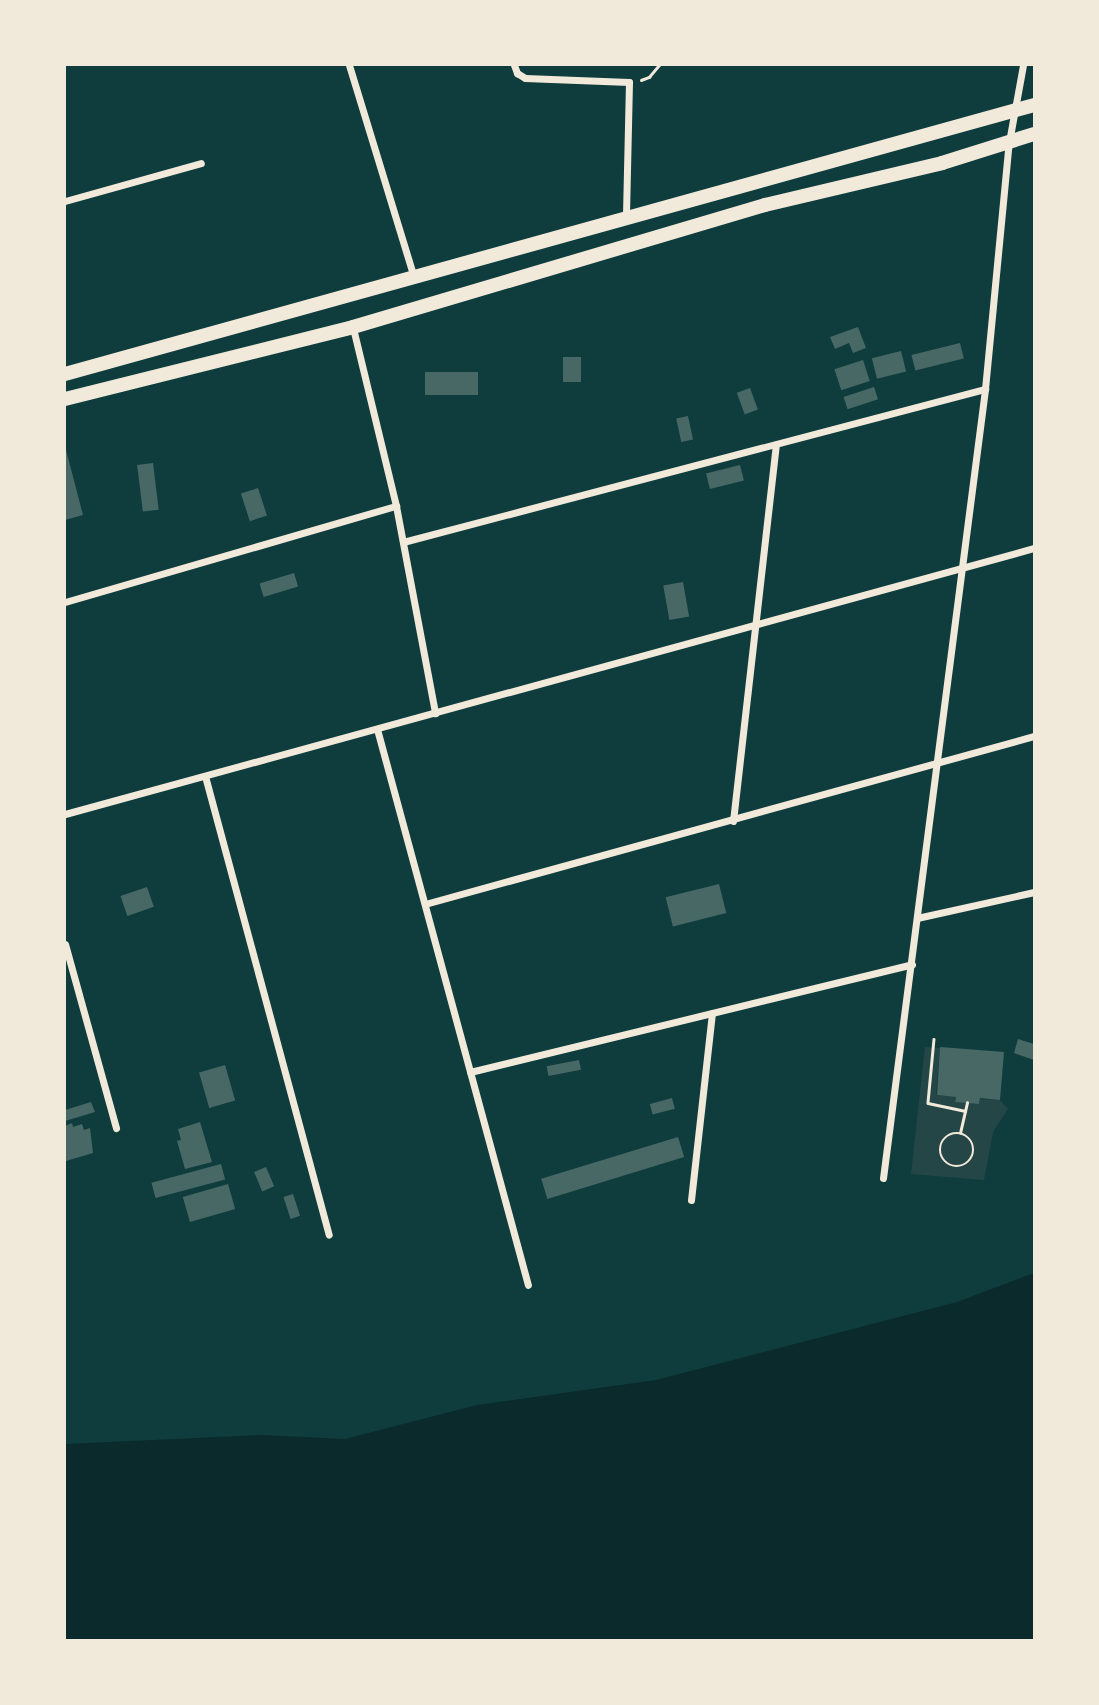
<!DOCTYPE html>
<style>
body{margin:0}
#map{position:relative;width:1099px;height:1705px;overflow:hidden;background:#0f3d3e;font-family:"Varela Round",sans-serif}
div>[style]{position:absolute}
.green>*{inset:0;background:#244646}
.water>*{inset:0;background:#0a2a2b}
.building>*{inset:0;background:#486865;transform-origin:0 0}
.path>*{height:2.5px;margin:-1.25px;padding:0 1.25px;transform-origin:1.25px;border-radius:1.25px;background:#f1e9da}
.path>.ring{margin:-1.25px;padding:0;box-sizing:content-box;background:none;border:2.5px solid #f1e9da;border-radius:50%}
.minor>*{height:7px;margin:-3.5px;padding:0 3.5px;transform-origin:3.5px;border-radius:3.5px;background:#f1e9da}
.trunk>*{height:14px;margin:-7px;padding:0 7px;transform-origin:7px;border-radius:7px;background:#f1e9da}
span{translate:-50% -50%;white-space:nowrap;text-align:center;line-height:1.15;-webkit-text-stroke:6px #f1e9da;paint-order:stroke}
.frame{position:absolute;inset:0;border:66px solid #f1e9da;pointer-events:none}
</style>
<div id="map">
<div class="green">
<div style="clip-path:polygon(925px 1047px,940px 1048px,936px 1095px,955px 1097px,955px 1102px,979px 1104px,980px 1099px,1000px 1100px,1008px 1109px,993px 1132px,984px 1180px,911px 1174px)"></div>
</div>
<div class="water">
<div style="clip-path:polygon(1034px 1273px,1034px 1640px,65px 1640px,65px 1444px,261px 1435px,345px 1439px,477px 1405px,656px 1380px,957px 1302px)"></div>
</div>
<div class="building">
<div style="clip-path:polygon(858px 327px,866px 348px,853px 353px,849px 343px,835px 349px,830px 337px)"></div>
<div style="left:960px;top:343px;width:16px;height:50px;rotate:76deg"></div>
<div style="left:901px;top:351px;width:21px;height:30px;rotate:76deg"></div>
<div style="left:563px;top:357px;width:18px;height:25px"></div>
<div style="left:863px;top:360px;width:22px;height:30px;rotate:72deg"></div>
<div style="left:425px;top:372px;width:53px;height:23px"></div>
<div style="left:874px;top:387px;width:13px;height:32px;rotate:72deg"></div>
<div style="left:750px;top:388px;width:23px;height:14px;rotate:70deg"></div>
<div style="left:688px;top:416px;width:24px;height:12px;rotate:78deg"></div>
<div style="clip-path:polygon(65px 446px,83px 515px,65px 520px)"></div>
<div style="left:153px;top:463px;width:47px;height:16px;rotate:83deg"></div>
<div style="left:740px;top:465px;width:16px;height:35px;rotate:76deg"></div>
<div style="left:258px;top:488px;width:29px;height:18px;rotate:72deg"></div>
<div style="left:294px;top:573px;width:14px;height:36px;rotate:73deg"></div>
<div style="left:683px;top:582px;width:35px;height:20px;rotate:80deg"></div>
<div style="left:719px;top:884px;width:30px;height:55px;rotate:76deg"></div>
<div style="left:147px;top:887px;width:21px;height:28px;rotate:71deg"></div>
<div style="clip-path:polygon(1018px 1039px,1034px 1044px,1034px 1060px,1014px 1053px)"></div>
<div style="clip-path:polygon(940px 1047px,1004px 1052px,1000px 1100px,980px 1098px,979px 1104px,955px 1102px,956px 1097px,937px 1095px)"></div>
<div style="left:579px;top:1060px;width:10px;height:33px;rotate:79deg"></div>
<div style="left:225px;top:1065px;width:37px;height:27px;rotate:74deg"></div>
<div style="left:672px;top:1098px;width:11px;height:23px;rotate:75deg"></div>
<div style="clip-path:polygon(91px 1102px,95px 1112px,65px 1121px,65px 1110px)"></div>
<div style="clip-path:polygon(200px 1122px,212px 1162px,185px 1169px,177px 1141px,181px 1140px,178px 1129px)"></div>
<div style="clip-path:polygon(72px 1123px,73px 1127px,82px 1124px,84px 1130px,90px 1128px,93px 1153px,66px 1161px,65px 1126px)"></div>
<div style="left:678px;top:1137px;width:21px;height:143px;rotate:73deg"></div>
<div style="left:221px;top:1164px;width:16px;height:72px;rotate:75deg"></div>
<div style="left:266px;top:1167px;width:21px;height:13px;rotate:67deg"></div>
<div style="left:228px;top:1184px;width:26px;height:47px;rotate:74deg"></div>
<div style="left:293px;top:1194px;width:23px;height:10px;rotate:72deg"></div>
</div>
<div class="path">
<div style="left:641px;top:80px;width:9px;rotate:-21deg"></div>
<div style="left:649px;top:77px;width:16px;rotate:-50deg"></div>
<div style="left:934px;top:1039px;width:64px;rotate:95.4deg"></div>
<div style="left:928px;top:1103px;width:38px;rotate:12deg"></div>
<div style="left:960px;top:1133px;width:31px;rotate:-77deg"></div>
<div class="ring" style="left:940px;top:1133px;width:31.5px;height:31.5px"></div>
</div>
<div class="minor">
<div style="left:349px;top:65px;width:222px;rotate:73deg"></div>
<div style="left:514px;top:65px;width:9px;rotate:69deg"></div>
<div style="left:517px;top:73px;width:9px;rotate:32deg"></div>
<div style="left:525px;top:78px;width:104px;rotate:2.2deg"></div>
<div style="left:629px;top:82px;width:135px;rotate:91.3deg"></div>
<div style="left:65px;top:201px;width:141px;rotate:-15.6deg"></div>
<div style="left:353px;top:328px;width:183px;rotate:76.4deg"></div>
<div style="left:396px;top:506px;width:211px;rotate:79.3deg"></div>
<div style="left:403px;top:542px;width:602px;rotate:-14.73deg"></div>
<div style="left:65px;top:602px;width:345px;rotate:-16.2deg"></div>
<div style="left:377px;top:729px;width:576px;rotate:74.81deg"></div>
<div style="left:205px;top:776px;width:475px;rotate:74.9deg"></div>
<div style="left:65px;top:814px;width:1005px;rotate:-15.35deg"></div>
<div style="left:733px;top:821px;width:379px;rotate:-83.5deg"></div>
<div style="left:425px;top:904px;width:632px;rotate:-15.42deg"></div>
<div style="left:917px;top:918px;width:120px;rotate:-12.5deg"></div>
<div style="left:65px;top:944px;width:191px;rotate:74.5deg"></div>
<div style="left:470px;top:1072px;width:455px;rotate:-13.7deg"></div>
<div style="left:883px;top:1178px;width:796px;rotate:-82.63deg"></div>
<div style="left:985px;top:389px;width:248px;rotate:-84.5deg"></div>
<div style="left:1009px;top:142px;width:78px;rotate:-79.7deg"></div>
<div style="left:691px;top:1200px;width:188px;rotate:-83.6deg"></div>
</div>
<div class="trunk">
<div style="left:65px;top:374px;width:1006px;rotate:-15.51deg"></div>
<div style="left:65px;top:399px;width:297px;rotate:-14deg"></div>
<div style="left:353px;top:327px;width:430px;rotate:-16.5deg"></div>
<div style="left:765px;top:205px;width:182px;rotate:-13.3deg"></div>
<div style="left:942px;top:163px;width:96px;rotate:-17.5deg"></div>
</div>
<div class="frame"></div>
</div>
